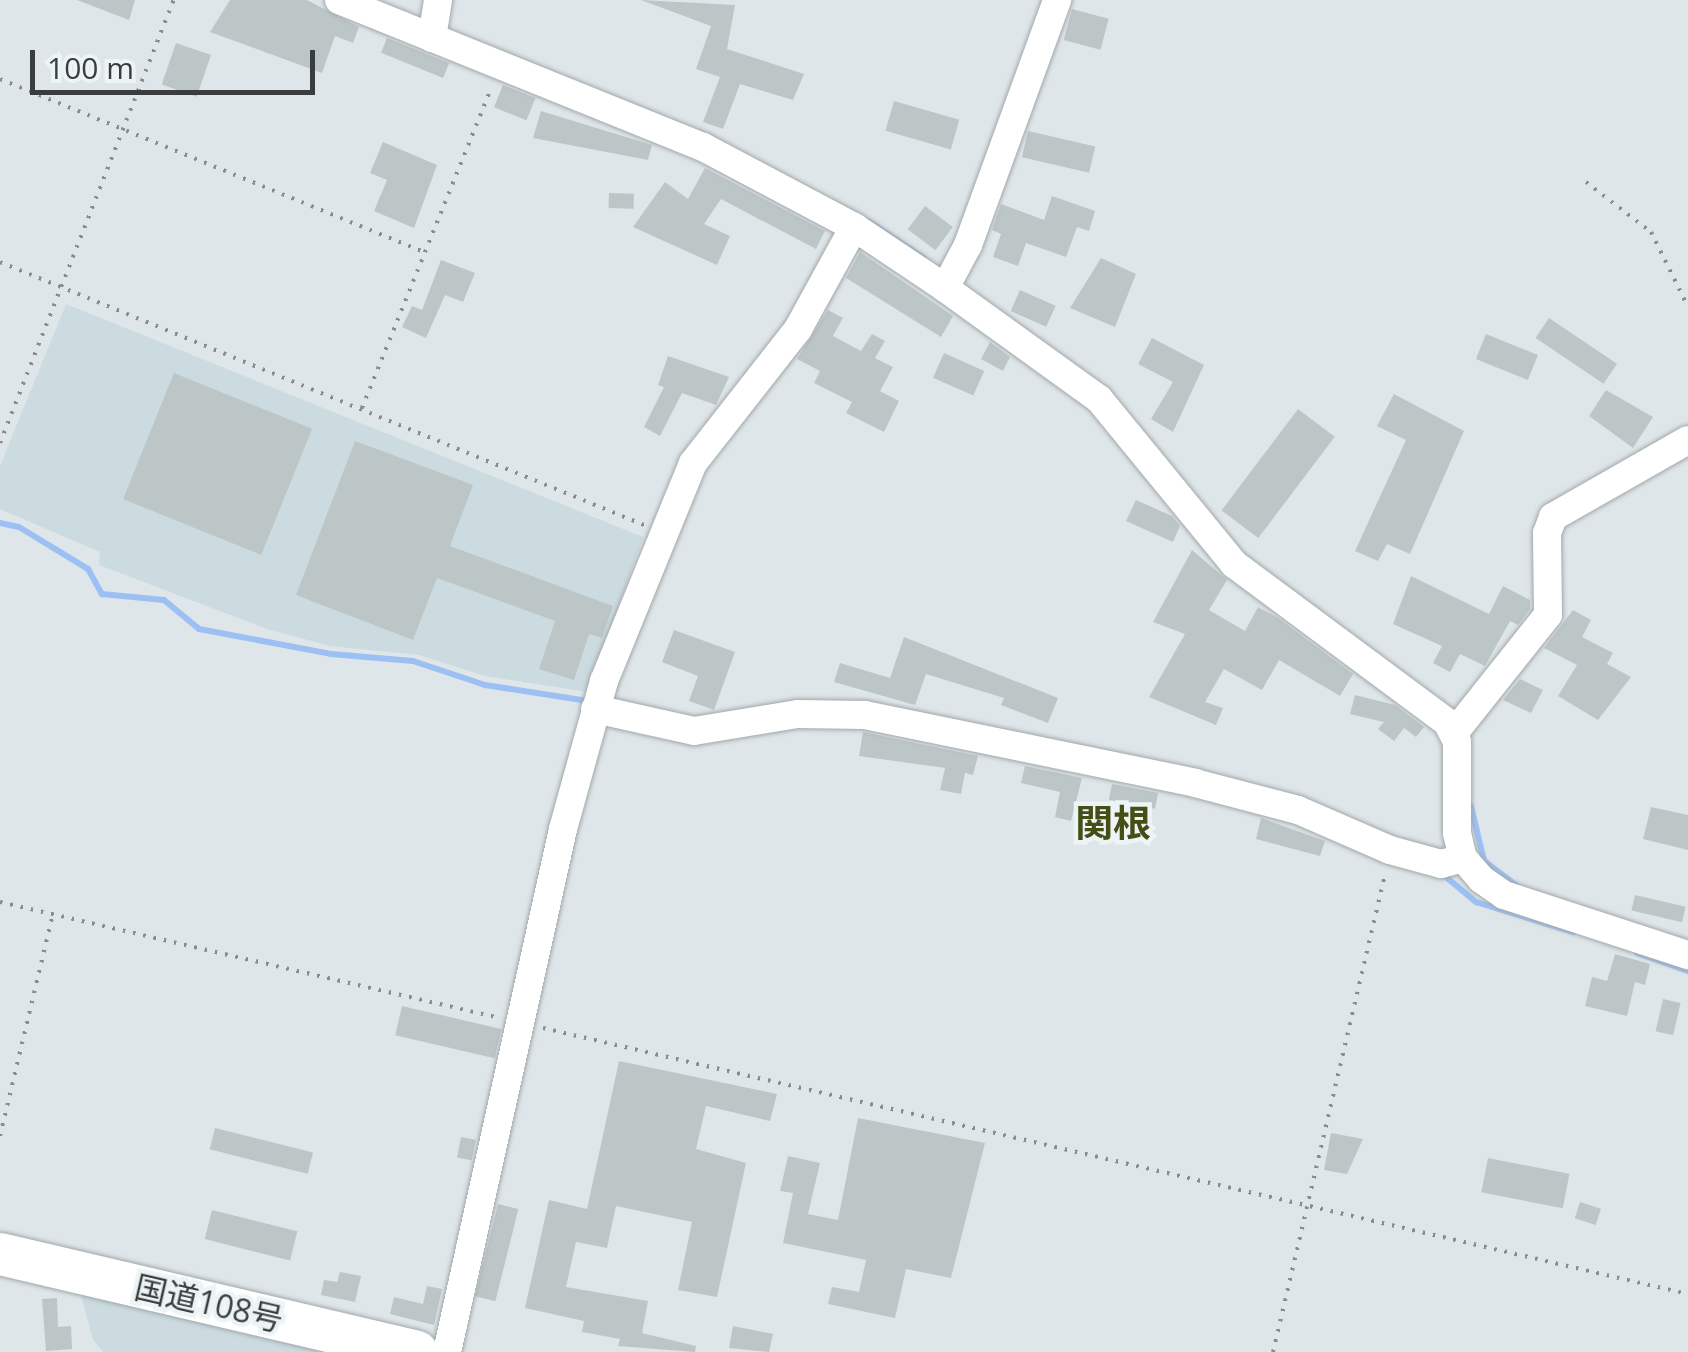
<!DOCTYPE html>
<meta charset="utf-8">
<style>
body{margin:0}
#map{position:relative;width:1688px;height:1352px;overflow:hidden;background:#dfe6e9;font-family:"Open Sans","Noto Sans JP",sans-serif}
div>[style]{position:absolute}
.built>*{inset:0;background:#cbdbe0}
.stream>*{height:6px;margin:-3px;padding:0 3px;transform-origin:3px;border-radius:3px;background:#9dc0f4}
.building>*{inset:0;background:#bdc6c6;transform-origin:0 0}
.path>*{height:4px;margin-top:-2px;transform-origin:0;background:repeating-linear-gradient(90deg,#878c8e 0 2.5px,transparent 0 10.5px)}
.roads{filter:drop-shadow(0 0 2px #a1a8ab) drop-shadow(0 0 2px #a1a8ab)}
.minor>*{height:28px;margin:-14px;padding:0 14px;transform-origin:14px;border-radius:14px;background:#fff}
.highway>*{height:42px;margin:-21px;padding:0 21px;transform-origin:21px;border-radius:21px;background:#fff}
span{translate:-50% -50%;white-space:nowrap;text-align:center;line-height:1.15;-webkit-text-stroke:9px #ecf4f6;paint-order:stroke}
.street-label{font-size:32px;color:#3a3d3e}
.quarter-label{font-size:38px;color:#444e15;font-weight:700}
.scale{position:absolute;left:30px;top:50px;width:285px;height:45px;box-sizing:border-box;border:5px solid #3a3d3e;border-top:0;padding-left:12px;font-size:30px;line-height:35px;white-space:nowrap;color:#3a3d3e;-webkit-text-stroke:8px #ecf4f6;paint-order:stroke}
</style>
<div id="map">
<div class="built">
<div style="clip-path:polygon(66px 304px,643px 537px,588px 692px,485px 676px,419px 655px,330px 646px,267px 629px,99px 565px,100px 552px,0 509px,0 466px)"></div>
<div style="clip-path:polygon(79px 1288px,363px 1352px,103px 1352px,93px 1340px)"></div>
</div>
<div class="stream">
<div style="left:868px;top:221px;width:67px;rotate:33.5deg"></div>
<div style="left:0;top:523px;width:19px;rotate:12deg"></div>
<div style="left:19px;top:527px;width:81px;rotate:31.3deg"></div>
<div style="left:88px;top:569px;width:29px;rotate:61deg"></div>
<div style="left:102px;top:594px;width:62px;rotate:5.5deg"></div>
<div style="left:164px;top:600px;width:45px;rotate:39.6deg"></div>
<div style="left:199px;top:629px;width:134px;rotate:10.7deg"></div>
<div style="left:331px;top:654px;width:82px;rotate:4.9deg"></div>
<div style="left:413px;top:661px;width:76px;rotate:18.4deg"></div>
<div style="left:485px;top:685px;width:104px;rotate:8.8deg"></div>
<div style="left:1471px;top:806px;width:57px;rotate:76.7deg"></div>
<div style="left:1484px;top:861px;width:40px;rotate:37deg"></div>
<div style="left:1440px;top:872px;width:47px;rotate:39.8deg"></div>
<div style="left:1476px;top:902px;width:102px;rotate:17.2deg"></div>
<div style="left:1637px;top:953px;width:54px;rotate:19.4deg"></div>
</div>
<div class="building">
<div style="clip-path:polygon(77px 0,135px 0,129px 20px)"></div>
<div style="clip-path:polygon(230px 0,307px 0,359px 27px,353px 43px,335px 36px,322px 73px,210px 32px)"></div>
<div style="clip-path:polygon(641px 0,735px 5px,727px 49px,804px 74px,793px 100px,740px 84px,723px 129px,703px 122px,720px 77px,696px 69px,711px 26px)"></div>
<div style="left:1072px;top:9px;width:38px;height:32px;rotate:15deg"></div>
<div style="left:387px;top:38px;width:67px;height:16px;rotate:22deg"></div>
<div style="left:176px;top:43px;width:37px;height:44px;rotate:19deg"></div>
<div style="left:503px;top:85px;width:35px;height:24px;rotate:22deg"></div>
<div style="left:894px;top:101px;width:68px;height:31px;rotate:16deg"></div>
<div style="clip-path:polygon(541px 111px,652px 145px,648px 160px,533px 138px)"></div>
<div style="left:1028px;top:131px;width:69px;height:27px;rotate:13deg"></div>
<div style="clip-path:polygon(383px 142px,437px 165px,414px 228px,374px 211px,387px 180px,370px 173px)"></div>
<div style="clip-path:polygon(705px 168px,825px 231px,816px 249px,721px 199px,704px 224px,730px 236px,717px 265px,633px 227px,665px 182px,688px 199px)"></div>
<div style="left:609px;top:193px;width:25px;height:15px;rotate:2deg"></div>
<div style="clip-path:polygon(1052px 196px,1095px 211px,1089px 231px,1077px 227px,1066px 257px,1026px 243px,1018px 266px,993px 257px,1001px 234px,992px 230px,1001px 204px,1044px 220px)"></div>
<div style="left:925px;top:206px;width:35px;height:29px;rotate:37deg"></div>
<div style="clip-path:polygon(860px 252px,953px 316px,941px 337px,846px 278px)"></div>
<div style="clip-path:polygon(1101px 258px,1136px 274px,1115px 327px,1070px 308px)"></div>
<div style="clip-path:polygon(441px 260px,475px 273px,463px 302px,445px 295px,426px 338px,402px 327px,412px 306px,422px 310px)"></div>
<div style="left:1020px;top:290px;width:39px;height:23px;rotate:24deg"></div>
<div style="clip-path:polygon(828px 310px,843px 318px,833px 336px,861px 351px,872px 334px,885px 341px,875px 358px,893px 367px,880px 391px,899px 401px,884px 432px,846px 413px,852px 402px,814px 383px,820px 371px,797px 359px)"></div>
<div style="left:1549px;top:318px;width:82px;height:24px;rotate:34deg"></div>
<div style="left:1486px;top:334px;width:56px;height:27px;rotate:22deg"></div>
<div style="clip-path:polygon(1152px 338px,1204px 365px,1173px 432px,1151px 419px,1173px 382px,1138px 364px)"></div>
<div style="clip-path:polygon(990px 342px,1010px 357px,1003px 371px,981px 359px)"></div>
<div style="left:944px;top:353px;width:44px;height:27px;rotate:24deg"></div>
<div style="clip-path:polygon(668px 356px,729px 377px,716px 405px,682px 393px,660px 436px,644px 427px,664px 387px,658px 385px)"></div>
<div style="left:174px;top:373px;width:149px;height:136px;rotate:22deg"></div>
<div style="clip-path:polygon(1606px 390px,1653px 417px,1633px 448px,1589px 416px)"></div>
<div style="clip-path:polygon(1394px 394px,1464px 431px,1410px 554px,1387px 544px,1378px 561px,1355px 551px,1406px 440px,1377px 426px)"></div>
<div style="left:1298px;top:409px;width:46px;height:127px;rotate:37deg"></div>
<div style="clip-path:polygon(355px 441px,473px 485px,450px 546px,613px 606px,602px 638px,589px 634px,574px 680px,539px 669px,555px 621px,437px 578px,413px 640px,296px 595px)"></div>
<div style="clip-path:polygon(1136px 500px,1172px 516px,1180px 526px,1173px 542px,1126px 521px)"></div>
<div style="clip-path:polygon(1192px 550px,1227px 580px,1209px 610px,1245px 631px,1258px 607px,1278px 618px,1353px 674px,1340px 696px,1279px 660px,1262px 690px,1224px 669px,1205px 702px,1223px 708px,1216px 725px,1149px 697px,1185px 634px,1153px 622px)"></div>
<div style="clip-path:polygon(1411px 576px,1489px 614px,1503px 586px,1530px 600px,1530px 609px,1518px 625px,1510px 621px,1485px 666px,1460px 654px,1450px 672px,1433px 663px,1442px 646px,1393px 624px)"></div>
<div style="clip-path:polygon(1573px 610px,1591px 620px,1582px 637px,1613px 653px,1607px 664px,1631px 677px,1598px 720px,1558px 696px,1577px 665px,1544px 648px)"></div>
<div style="clip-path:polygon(674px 630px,735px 652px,714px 710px,689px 701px,698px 676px,662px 662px)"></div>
<div style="clip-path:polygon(904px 637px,1058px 698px,1048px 723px,1001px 705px,1004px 698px,926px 674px,915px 705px,834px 682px,840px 663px,890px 678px)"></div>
<div style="clip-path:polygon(1520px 679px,1543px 690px,1531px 713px,1503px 700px)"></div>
<div style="clip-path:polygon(1355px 695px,1395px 705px,1424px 727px,1416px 737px,1404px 728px,1394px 741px,1378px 729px,1384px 722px,1350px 714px)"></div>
<div style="clip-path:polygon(863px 732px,978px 756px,973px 775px,965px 773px,961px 794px,940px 790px,945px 768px,859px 756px)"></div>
<div style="clip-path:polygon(1025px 766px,1082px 778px,1071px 821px,1055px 817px,1060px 792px,1021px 783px)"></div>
<div style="left:1112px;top:784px;width:47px;height:16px;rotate:11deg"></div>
<div style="clip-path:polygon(1651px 807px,1688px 815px,1688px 850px,1643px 839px)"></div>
<div style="clip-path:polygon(1261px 818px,1325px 841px,1320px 856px,1256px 839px)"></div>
<div style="left:1635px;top:895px;width:52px;height:16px;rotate:13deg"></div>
<div style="clip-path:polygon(1615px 954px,1650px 964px,1645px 985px,1635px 982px,1627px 1016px,1585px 1006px,1592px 977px,1607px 981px)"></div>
<div style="left:1663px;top:999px;width:18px;height:33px;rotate:13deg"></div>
<div style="left:402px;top:1006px;width:102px;height:30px;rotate:13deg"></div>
<div style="clip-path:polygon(619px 1061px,777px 1094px,770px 1121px,706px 1106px,696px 1149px,746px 1163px,717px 1297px,678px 1290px,692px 1222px,616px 1206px,607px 1248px,576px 1242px,566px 1287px,648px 1301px,642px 1333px,696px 1346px,695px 1352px,618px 1346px,620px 1339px,582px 1332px,584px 1321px,525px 1308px,549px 1200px,587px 1209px)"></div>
<div style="clip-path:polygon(858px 1118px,985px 1143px,951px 1278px,906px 1269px,895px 1318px,828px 1304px,832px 1287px,859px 1292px,866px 1260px,783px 1243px,793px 1193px,780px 1191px,788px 1156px,820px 1163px,808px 1214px,838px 1220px)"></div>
<div style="left:215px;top:1128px;width:101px;height:22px;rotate:14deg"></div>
<div style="clip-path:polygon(1331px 1133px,1363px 1139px,1347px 1174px,1324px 1170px)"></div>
<div style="left:461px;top:1137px;width:15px;height:21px;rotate:11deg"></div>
<div style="left:1488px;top:1158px;width:83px;height:35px;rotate:11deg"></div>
<div style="left:1580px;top:1202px;width:22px;height:17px;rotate:18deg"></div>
<div style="left:498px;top:1204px;width:21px;height:95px;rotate:14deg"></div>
<div style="left:212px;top:1210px;width:88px;height:30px;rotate:14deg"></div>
<div style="clip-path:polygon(340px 1272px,361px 1276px,355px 1302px,321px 1295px,324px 1280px,337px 1282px)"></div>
<div style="clip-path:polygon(427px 1286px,442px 1289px,434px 1325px,390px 1314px,394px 1297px,423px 1304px)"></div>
<div style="clip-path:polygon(57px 1298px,58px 1327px,71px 1326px,72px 1349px,46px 1351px,42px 1299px)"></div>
<div style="clip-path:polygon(733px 1326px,773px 1334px,769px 1352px,729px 1348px)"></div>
</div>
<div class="path">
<div style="left:0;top:79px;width:461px;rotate:22.2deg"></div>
<div style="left:1586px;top:182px;width:82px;rotate:37.6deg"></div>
<div style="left:1651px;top:232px;width:84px;rotate:63.7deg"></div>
<div style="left:0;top:262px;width:696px;rotate:22.21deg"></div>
<div style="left:362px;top:408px;width:345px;rotate:-68deg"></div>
<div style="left:0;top:443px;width:476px;rotate:-68.6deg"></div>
<div style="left:0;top:902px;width:513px;rotate:13.06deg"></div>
<div style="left:543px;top:1028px;width:1175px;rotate:13.08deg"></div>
<div style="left:0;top:1136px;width:228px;rotate:-76.6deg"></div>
<div style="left:1273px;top:1352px;width:491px;rotate:-76.8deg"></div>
</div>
<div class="roads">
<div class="minor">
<div style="left:339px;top:0;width:393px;rotate:22deg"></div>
<div style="left:703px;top:147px;width:171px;rotate:27.9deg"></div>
<div style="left:854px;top:227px;width:110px;rotate:33.8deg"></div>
<div style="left:945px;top:288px;width:190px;rotate:35.8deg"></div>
<div style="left:1099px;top:399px;width:213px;rotate:50.7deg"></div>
<div style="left:1234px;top:564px;width:265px;rotate:36.6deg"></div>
<div style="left:1447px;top:722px;width:22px;rotate:63deg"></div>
<div style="left:1457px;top:742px;width:91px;rotate:90deg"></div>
<div style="left:1457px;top:833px;width:26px;rotate:77deg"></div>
<div style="left:1463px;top:858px;width:28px;rotate:49deg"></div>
<div style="left:1481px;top:879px;width:28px;rotate:35deg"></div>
<div style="left:1504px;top:895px;width:194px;rotate:18.1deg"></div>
<div style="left:432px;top:38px;width:38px;rotate:-81deg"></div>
<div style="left:945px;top:288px;width:49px;rotate:-61.9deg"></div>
<div style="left:968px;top:245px;width:261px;rotate:-70deg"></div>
<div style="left:595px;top:709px;width:101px;rotate:12.5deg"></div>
<div style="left:694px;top:731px;width:105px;rotate:-9.3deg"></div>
<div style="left:798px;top:714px;width:67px;rotate:0.9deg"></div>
<div style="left:865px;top:715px;width:337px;rotate:11.6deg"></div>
<div style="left:1195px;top:783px;width:106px;rotate:14.7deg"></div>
<div style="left:1298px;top:810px;width:100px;rotate:23.5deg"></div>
<div style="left:1390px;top:850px;width:53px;rotate:15.4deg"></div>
<div style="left:1441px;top:864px;width:23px;rotate:-15deg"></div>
<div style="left:1454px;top:733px;width:151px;rotate:-51.5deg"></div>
<div style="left:1548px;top:615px;width:82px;rotate:-90.7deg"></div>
<div style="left:1547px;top:533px;width:17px;rotate:-69deg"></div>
<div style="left:1553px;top:517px;width:155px;rotate:-29.7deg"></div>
<div style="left:447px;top:1352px;width:536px;rotate:-77.49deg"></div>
<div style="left:563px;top:829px;width:154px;rotate:-74.5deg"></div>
<div style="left:604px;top:681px;width:235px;rotate:-67.8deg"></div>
<div style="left:693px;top:463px;width:170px;rotate:-51.9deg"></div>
<div style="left:798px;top:329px;width:116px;rotate:-61.2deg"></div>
</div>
<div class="highway">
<div style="left:0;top:1254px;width:428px;rotate:13.2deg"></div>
</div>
</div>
<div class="street-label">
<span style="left:209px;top:1303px;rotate:13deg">国道108号</span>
</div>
<div class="quarter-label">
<span style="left:1113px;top:823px">関根</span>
</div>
<div class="scale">100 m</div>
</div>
